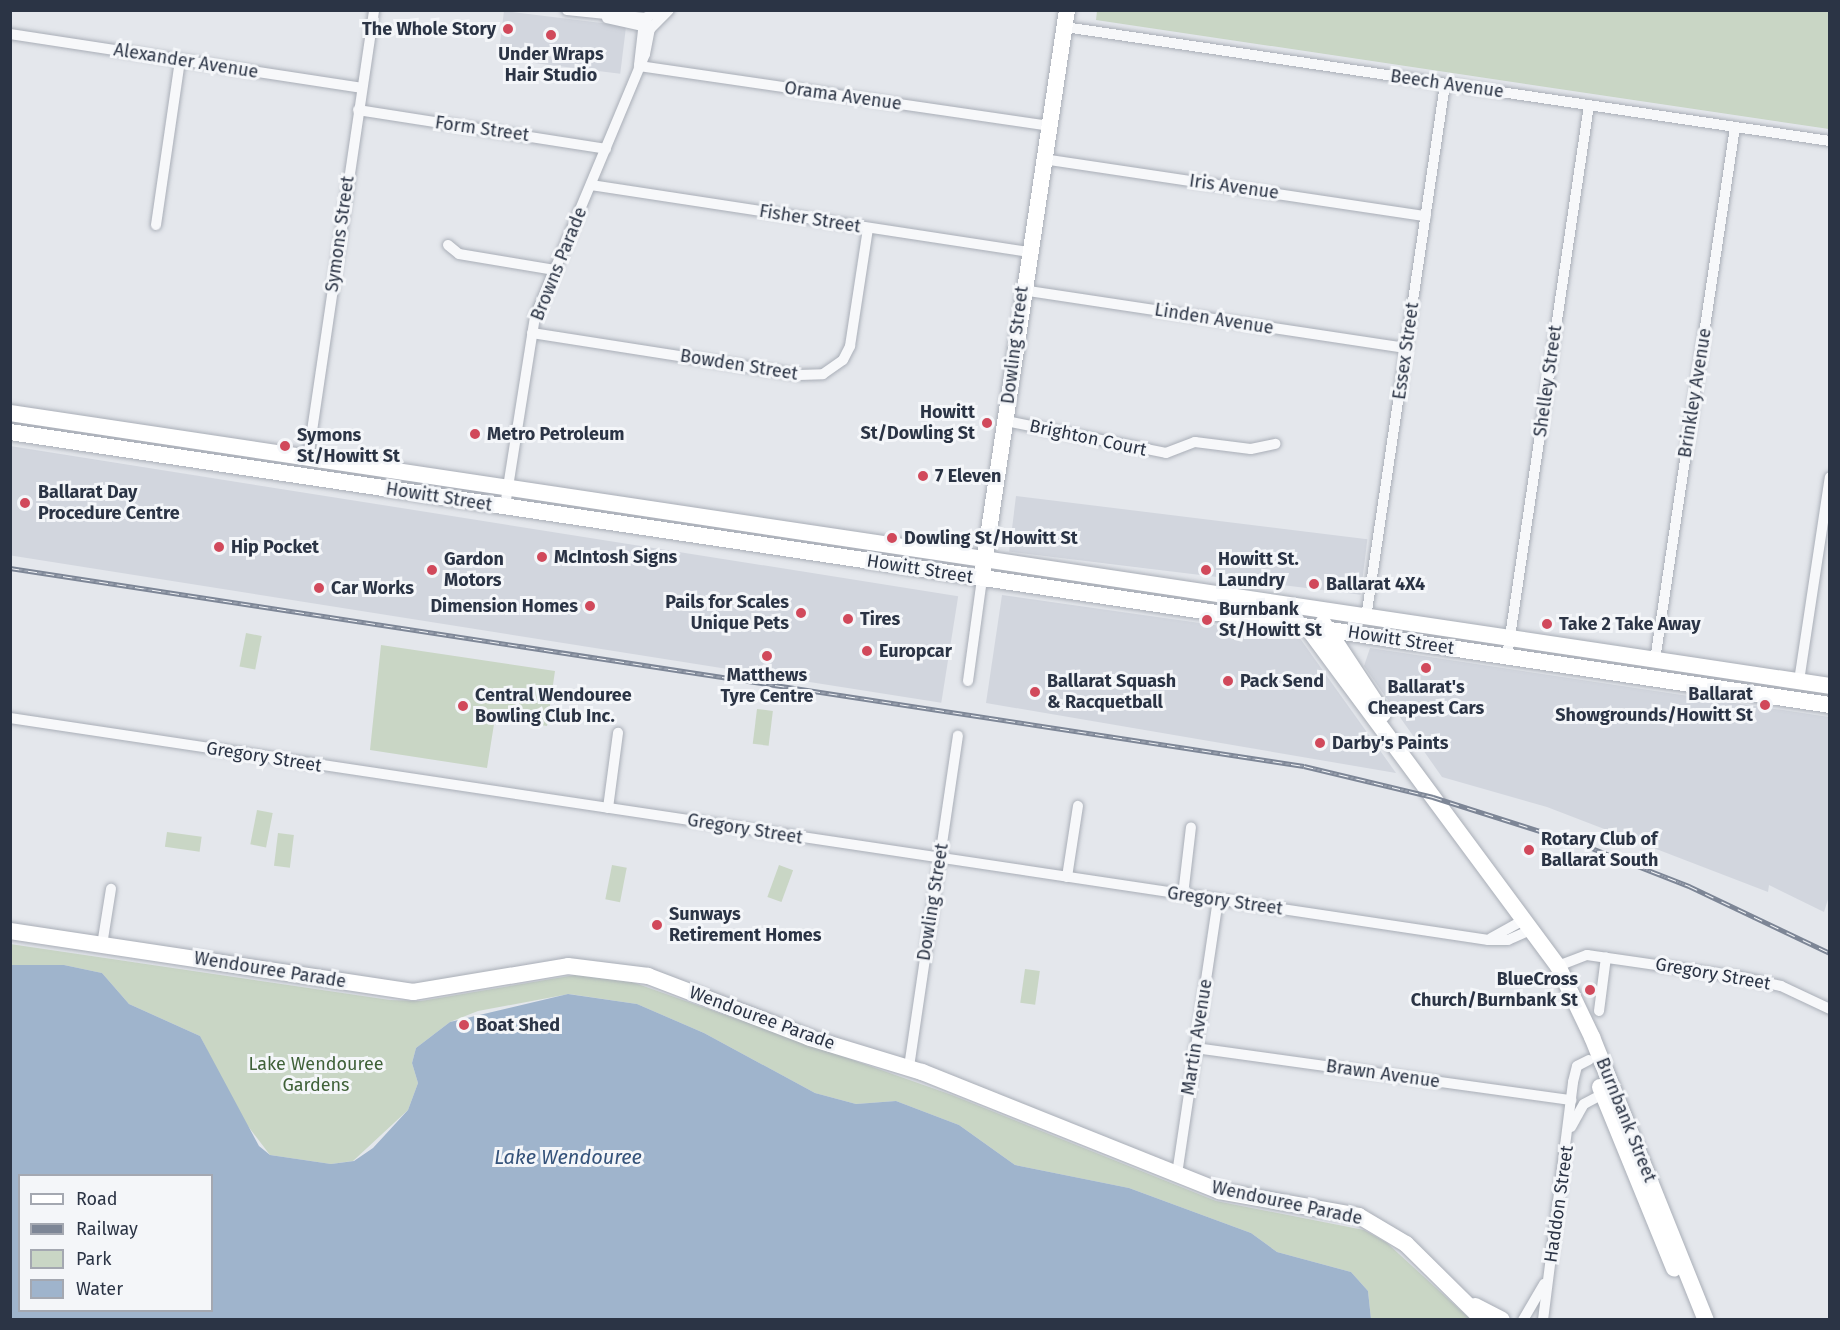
<!DOCTYPE html>
<style>
body{margin:0}
#map{position:relative;width:1840px;height:1330px;overflow:hidden;background:#e4e7ec;font-family:"Fira Sans",sans-serif}
div>[style]{position:absolute}
.built>*{inset:0;background:#d2d6de;transform-origin:0 0}
.green>*{inset:0;background:#c9d6c5;transform-origin:0 0}
.water>*{inset:0;background:#9fb4cc}
.roads{filter:drop-shadow(0 0 2px #a9aeb7) drop-shadow(0 0 2px #a9aeb7)}
.street>*{height:10px;margin:-5px;padding:0 5px;transform-origin:5px;border-radius:5px;background:#f7f8fa}
.secondary>*{height:16px;margin:-8px;padding:0 8px;transform-origin:8px;border-radius:8px;background:#fff}
.rail>*{height:5px;margin-top:-2.5px;transform-origin:0;background:repeating-linear-gradient(90deg,#f4f6f9 0 9px,#7d8696 0 18px);box-sizing:border-box;border-block:2px solid #7d8696}
.dots>*{width:16px;height:16px;translate:-50% -50%;box-sizing:border-box;border:3px solid #f4f6f9;border-radius:50%}
span{translate:-50% -50%;white-space:nowrap;text-align:center;line-height:1.15;-webkit-text-stroke:6px #f4f6f9;paint-order:stroke}
.poi-label{font-size:18px;color:#2b3445;font-weight:700}
.right{translate:-100% -50%;text-align:right}
.left{translate:0 -50%;text-align:left}
.street-label{font-size:18px;color:#2b3445}
.park-label{font-size:18px;color:#3f6138}
.water-label{font-size:20px;color:#34527a;font-style:italic}
.frame{position:absolute;inset:0;border:12px solid #2b3445;pointer-events:none}
.legend{position:absolute;left:18px;top:1174px;width:195px;height:138px;box-sizing:border-box;background:#f4f6f9;border:2px solid #a4a8b1;margin:0;padding:8px 10px;list-style:none;font-size:18px;color:#2b3445}
.legend li{display:flex;align-items:center;gap:12px;height:30px}
.legend b{width:30px;border:2px solid #a4a8b1}
</style>
<div id="map">
<div class="built">
<div style="left:504px;top:11px;width:123px;height:48px;rotate:7deg"></div>
<div style="left:10px;top:446px;width:960px;height:108px;rotate:9deg"></div>
<div style="left:1016px;top:496px;width:354px;height:56px;rotate:7deg"></div>
<div style="clip-path:polygon(1002px 595px,1299px 637px,1396px 773px,986px 703px)"></div>
<div style="clip-path:polygon(1370px 648px,1829px 717px,1830px 893px,1824px 912px,1769px 885px,1768px 892px,1547px 807px,1442px 777px,1364px 666px)"></div>
</div>
<div class="green">
<div style="clip-path:polygon(1097px 11px,1829px 11px,1829px 129px,1096px 20px)"></div>
<div style="left:246px;top:633px;width:16px;height:34px;rotate:11deg"></div>
<div style="clip-path:polygon(381px 645px,555px 671px,547px 726px,495px 718px,487px 768px,370px 750px)"></div>
<div style="left:757px;top:709px;width:16px;height:35px;rotate:7deg"></div>
<div style="left:257px;top:810px;width:16px;height:35px;rotate:11deg"></div>
<div style="left:167px;top:832px;width:35px;height:15px;rotate:8deg"></div>
<div style="left:278px;top:833px;width:16px;height:33px;rotate:7deg"></div>
<div style="left:612px;top:865px;width:15px;height:35px;rotate:11deg"></div>
<div style="left:779px;top:865px;width:15px;height:34px;rotate:20deg"></div>
<div style="clip-path:polygon(10px 944px,390px 1000px,421px 1001px,575px 975px,632px 982px,952px 1095px,1216px 1201px,1364px 1230px,1387px 1243px,1470px 1319px,1371px 1319px,1368px 1291px,1351px 1272px,1277px 1252px,1251px 1233px,1129px 1188px,1015px 1165px,959px 1125px,896px 1101px,856px 1104px,815px 1093px,704px 1033px,637px 1004px,569px 994px,478px 1011px,450px 1022px,416px 1048px,412px 1063px,418px 1083px,408px 1110px,353px 1161px,331px 1164px,270px 1155px,241px 1117px,200px 1036px,129px 1004px,102px 973px,64px 965px,11px 965px)"></div>
<div style="left:1025px;top:969px;width:15px;height:34px;rotate:8deg"></div>
</div>
<div class="water">
<div style="clip-path:polygon(evenodd,11px 965px,64px 965px,102px 973px,129px 1004px,200px 1036px,259px 1146px,270px 1155px,331px 1164px,354px 1161px,373px 1148px,408px 1110px,418px 1083px,412px 1063px,416px 1048px,450px 1022px,568px 994px,637px 1004px,704px 1033px,815px 1093px,856px 1104px,896px 1101px,959px 1125px,1015px 1165px,1129px 1188px,1251px 1233px,1277px 1252px,1351px 1272px,1368px 1291px,1371px 1319px,11px 1319px,11px 965px,20px 1176px,212px 1176px,212px 1310px,20px 1310px,20px 1176px)"></div>
</div>
<div class="roads">
<div class="street">
<div style="left:567px;top:10px;width:78px;rotate:5.9deg"></div>
<div style="left:645px;top:18px;width:17px;rotate:-28deg"></div>
<div style="left:607px;top:18px;width:45px;rotate:12.8deg"></div>
<div style="left:651px;top:28px;width:25px;rotate:-45deg"></div>
<div style="left:1065px;top:27px;width:773px;rotate:8.48deg"></div>
<div style="left:10px;top:34px;width:355px;rotate:8.7deg"></div>
<div style="left:639px;top:65px;width:43px;rotate:-83.4deg"></div>
<div style="left:639px;top:66px;width:413px;rotate:8.3deg"></div>
<div style="left:358px;top:110px;width:251px;rotate:8.9deg"></div>
<div style="left:1043px;top:159px;width:387px;rotate:8.5deg"></div>
<div style="left:591px;top:185px;width:442px;rotate:8.7deg"></div>
<div style="left:156px;top:225px;width:167px;rotate:-81.7deg"></div>
<div style="left:448px;top:245px;width:14px;rotate:39deg"></div>
<div style="left:459px;top:254px;width:97px;rotate:9.5deg"></div>
<div style="left:1022px;top:290px;width:388px;rotate:8.6deg"></div>
<div style="left:532px;top:333px;width:270px;rotate:8.9deg"></div>
<div style="left:799px;top:375px;width:24px;rotate:-2deg"></div>
<div style="left:823px;top:374px;width:24px;rotate:-35deg"></div>
<div style="left:843px;top:360px;width:16px;rotate:-63deg"></div>
<div style="left:850px;top:346px;width:119px;rotate:-81.3deg"></div>
<div style="left:1006px;top:421px;width:163px;rotate:11.3deg"></div>
<div style="left:1166px;top:453px;width:31px;rotate:-21deg"></div>
<div style="left:1195px;top:442px;width:56px;rotate:7.1deg"></div>
<div style="left:1251px;top:449px;width:25px;rotate:-12deg"></div>
<div style="left:308px;top:458px;width:453px;rotate:-81.6deg"></div>
<div style="left:505px;top:506px;width:191px;rotate:-81deg"></div>
<div style="left:535px;top:317px;width:285px;rotate:-67.3deg"></div>
<div style="left:645px;top:54px;width:26px;rotate:-79deg"></div>
<div style="left:650px;top:28px;width:11px;rotate:-117deg"></div>
<div style="left:1366px;top:618px;width:540px;rotate:-81.58deg"></div>
<div style="left:1507px;top:657px;width:558px;rotate:-81.55deg"></div>
<div style="left:1655px;top:660px;width:539px;rotate:-81.46deg"></div>
<div style="left:968px;top:681px;width:103px;rotate:-82.2deg"></div>
<div style="left:1799px;top:681px;width:206px;rotate:-81.4deg"></div>
<div style="left:10px;top:718px;width:1495px;rotate:8.54deg"></div>
<div style="left:1488px;top:940px;width:20px"></div>
<div style="left:1508px;top:940px;width:24px;rotate:-24deg"></div>
<div style="left:608px;top:808px;width:76px;rotate:-82.4deg"></div>
<div style="left:1067px;top:877px;width:72px;rotate:-81.2deg"></div>
<div style="left:1183px;top:895px;width:68px;rotate:-83.3deg"></div>
<div style="left:1491px;top:938px;width:37px;rotate:-29deg"></div>
<div style="left:102px;top:945px;width:57px;rotate:-80.9deg"></div>
<div style="left:1558px;top:966px;width:31px;rotate:-21deg"></div>
<div style="left:1587px;top:955px;width:154px;rotate:8.2deg"></div>
<div style="left:1739px;top:977px;width:43px;rotate:12.1deg"></div>
<div style="left:1781px;top:986px;width:54px;rotate:25.1deg"></div>
<div style="left:1599px;top:1011px;width:54px;rotate:-82.6deg"></div>
<div style="left:1195px;top:1048px;width:380px;rotate:7.9deg"></div>
<div style="left:909px;top:1067px;width:335px;rotate:-81.6deg"></div>
<div style="left:1571px;top:1127px;width:26px;rotate:-61deg"></div>
<div style="left:1584px;top:1104px;width:21px;rotate:-28deg"></div>
<div style="left:1177px;top:1174px;width:277px;rotate:-81.5deg"></div>
<div style="left:1523px;top:1320px;width:42px;rotate:-59.7deg"></div>
<div style="left:1543px;top:1320px;width:240px;rotate:-82.8deg"></div>
<div style="left:1573px;top:1082px;width:16px;rotate:-76deg"></div>
<div style="left:1577px;top:1066px;width:13px;rotate:-27deg"></div>
</div>
<div class="secondary">
<div style="left:10px;top:413px;width:1840px;rotate:8.53deg"></div>
<div style="left:10px;top:432px;width:1840px;rotate:8.53deg"></div>
<div style="left:983px;top:570px;width:566px;rotate:-81.47deg"></div>
<div style="left:1323px;top:623px;width:109px;rotate:56.6deg"></div>
<div style="left:1307px;top:627px;width:422px;rotate:53.5deg"></div>
<div style="left:1558px;top:966px;width:79px;rotate:64.4deg"></div>
<div style="left:1592px;top:1037px;width:305px;rotate:68.1deg"></div>
<div style="left:10px;top:931px;width:408px;rotate:8.6deg"></div>
<div style="left:413px;top:992px;width:157px;rotate:-9.5deg"></div>
<div style="left:568px;top:966px;width:81px;rotate:7.1deg"></div>
<div style="left:648px;top:976px;width:173px;rotate:20.9deg"></div>
<div style="left:810px;top:1038px;width:117px;rotate:16.9deg"></div>
<div style="left:922px;top:1072px;width:320px;rotate:21.8deg"></div>
<div style="left:1219px;top:1191px;width:142px;rotate:10.1deg"></div>
<div style="left:1359px;top:1216px;width:55px;rotate:30.8deg"></div>
<div style="left:1406px;top:1244px;width:108px;rotate:44.6deg"></div>
<div style="left:1600px;top:1087px;width:196px;rotate:67.8deg"></div>
<div style="left:1475px;top:1306px;width:30px;rotate:27deg"></div>
</div>
</div>
<div class="rail">
<div style="left:10px;top:568px;width:1309px;rotate:8.7deg"></div>
<div style="left:1304px;top:766px;width:133px;rotate:13.5deg"></div>
<div style="left:1433px;top:797px;width:158px;rotate:17.6deg"></div>
<div style="left:1584px;top:845px;width:113px;rotate:21.3deg"></div>
<div style="left:1689px;top:886px;width:156px;rotate:25.4deg"></div>
</div>
<div class="dots">
<div style="left:508px;top:29px;background:#d1495b"></div>
<div style="left:551px;top:35px;background:#d1495b"></div>
<div style="left:987px;top:423px;background:#d1495b"></div>
<div style="left:475px;top:434px;background:#d1495b"></div>
<div style="left:285px;top:446px;background:#d1495b"></div>
<div style="left:923px;top:476px;background:#d1495b"></div>
<div style="left:25px;top:503px;background:#d1495b"></div>
<div style="left:892px;top:538px;background:#d1495b"></div>
<div style="left:219px;top:547px;background:#d1495b"></div>
<div style="left:542px;top:557px;background:#d1495b"></div>
<div style="left:432px;top:570px;background:#d1495b"></div>
<div style="left:1206px;top:570px;background:#d1495b"></div>
<div style="left:1314px;top:584px;background:#d1495b"></div>
<div style="left:319px;top:588px;background:#d1495b"></div>
<div style="left:590px;top:606px;background:#d1495b"></div>
<div style="left:801px;top:613px;background:#d1495b"></div>
<div style="left:848px;top:619px;background:#d1495b"></div>
<div style="left:1207px;top:620px;background:#d1495b"></div>
<div style="left:1547px;top:624px;background:#d1495b"></div>
<div style="left:867px;top:651px;background:#d1495b"></div>
<div style="left:767px;top:656px;background:#d1495b"></div>
<div style="left:1426px;top:668px;background:#d1495b"></div>
<div style="left:1228px;top:681px;background:#d1495b"></div>
<div style="left:1035px;top:692px;background:#d1495b"></div>
<div style="left:1765px;top:705px;background:#d1495b"></div>
<div style="left:463px;top:706px;background:#d1495b"></div>
<div style="left:1320px;top:743px;background:#d1495b"></div>
<div style="left:1529px;top:850px;background:#d1495b"></div>
<div style="left:657px;top:925px;background:#d1495b"></div>
<div style="left:1590px;top:990px;background:#d1495b"></div>
<div style="left:464px;top:1025px;background:#d1495b"></div>
</div>
<div class="poi-label">
<span class="right" style="left:496px;top:29px">The Whole Story</span>
<span style="left:551px;top:65px">Under Wraps<br>Hair Studio</span>
<span class="right" style="left:975px;top:423px">Howitt<br>St/Dowling St</span>
<span class="left" style="left:487px;top:434px">Metro Petroleum</span>
<span class="left" style="left:297px;top:446px">Symons<br>St/Howitt St</span>
<span class="left" style="left:935px;top:476px">7 Eleven</span>
<span class="left" style="left:38px;top:503px">Ballarat Day<br>Procedure Centre</span>
<span class="left" style="left:904px;top:538px">Dowling St/Howitt St</span>
<span class="left" style="left:231px;top:547px">Hip Pocket</span>
<span class="left" style="left:554px;top:557px">McIntosh Signs</span>
<span class="left" style="left:444px;top:570px">Gardon<br>Motors</span>
<span class="left" style="left:1218px;top:570px">Howitt St.<br>Laundry</span>
<span class="left" style="left:1326px;top:584px">Ballarat 4X4</span>
<span class="left" style="left:331px;top:588px">Car Works</span>
<span class="right" style="left:789px;top:613px">Pails for Scales<br>Unique Pets</span>
<span class="right" style="left:578px;top:606px">Dimension Homes</span>
<span class="left" style="left:1219px;top:620px">Burnbank<br>St/Howitt St</span>
<span class="left" style="left:860px;top:619px">Tires</span>
<span class="left" style="left:1559px;top:624px">Take 2 Take Away</span>
<span class="left" style="left:879px;top:651px">Europcar</span>
<span style="left:767px;top:686px">Matthews<br>Tyre Centre</span>
<span class="left" style="left:1240px;top:681px">Pack Send</span>
<span class="left" style="left:1047px;top:692px">Ballarat Squash<br>&amp; Racquetball</span>
<span style="left:1426px;top:698px">Ballarat's<br>Cheapest Cars</span>
<span class="right" style="left:1753px;top:705px">Ballarat<br>Showgrounds/Howitt St</span>
<span class="left" style="left:475px;top:706px">Central Wendouree<br>Bowling Club Inc.</span>
<span class="left" style="left:1332px;top:743px">Darby's Paints</span>
<span class="left" style="left:1541px;top:850px">Rotary Club of<br>Ballarat South</span>
<span class="left" style="left:669px;top:925px">Sunways<br>Retirement Homes</span>
<span class="right" style="left:1578px;top:990px">BlueCross<br>Church/Burnbank St</span>
<span class="left" style="left:476px;top:1025px">Boat Shed</span>
</div>
<div class="street-label">
<span style="left:186px;top:61px;rotate:9deg">Alexander Avenue</span>
<span style="left:1447px;top:84px;rotate:8deg">Beech Avenue</span>
<span style="left:843px;top:96px;rotate:8deg">Orama Avenue</span>
<span style="left:482px;top:129px;rotate:8deg">Form Street</span>
<span style="left:1234px;top:187px;rotate:8deg">Iris Avenue</span>
<span style="left:810px;top:219px;rotate:9deg">Fisher Street</span>
<span style="left:340px;top:234px;rotate:-82deg">Symons Street</span>
<span style="left:559px;top:264px;rotate:-68deg">Browns Parade</span>
<span style="left:1214px;top:319px;rotate:9deg">Linden Avenue</span>
<span style="left:1015px;top:345px;rotate:-83deg">Dowling Street</span>
<span style="left:1406px;top:351px;rotate:-82deg">Essex Street</span>
<span style="left:739px;top:365px;rotate:9deg">Bowden Street</span>
<span style="left:1548px;top:381px;rotate:-82deg">Shelley Street</span>
<span style="left:1695px;top:393px;rotate:-81deg">Brinkley Avenue</span>
<span style="left:1088px;top:438px;rotate:12deg">Brighton Court</span>
<span style="left:439px;top:497px;rotate:9deg">Howitt Street</span>
<span style="left:920px;top:569px;rotate:9deg">Howitt Street</span>
<span style="left:1401px;top:640px;rotate:9deg">Howitt Street</span>
<span style="left:264px;top:757px;rotate:9deg">Gregory Street</span>
<span style="left:745px;top:829px;rotate:9deg">Gregory Street</span>
<span style="left:1225px;top:901px;rotate:8deg">Gregory Street</span>
<span style="left:933px;top:902px;rotate:-81deg">Dowling Street</span>
<span style="left:270px;top:970px;rotate:9deg">Wendouree Parade</span>
<span style="left:1713px;top:974px;rotate:10deg">Gregory Street</span>
<span style="left:762px;top:1018px;rotate:20deg">Wendouree Parade</span>
<span style="left:1197px;top:1037px;rotate:-81deg">Martin Avenue</span>
<span style="left:1383px;top:1074px;rotate:8deg">Brawn Avenue</span>
<span style="left:1626px;top:1120px;rotate:68deg">Burnbank Street</span>
<span style="left:1287px;top:1203px;rotate:12deg">Wendouree Parade</span>
<span style="left:1559px;top:1204px;rotate:-82deg">Haddon Street</span>
</div>
<div class="park-label">
<span style="left:316px;top:1075px">Lake Wendouree<br>Gardens</span>
</div>
<div class="water-label">
<span style="left:568px;top:1157px">Lake Wendouree</span>
</div>
<div class="frame"></div>
<ul class="legend">
<li><b style="height:8px;background:#fff"></b>Road</li>
<li><b style="height:8px;background:#7d8696"></b>Railway</li>
<li><b style="height:16px;background:#c9d6c5"></b>Park</li>
<li><b style="height:16px;background:#9fb4cc"></b>Water</li>
</ul>
</div>
